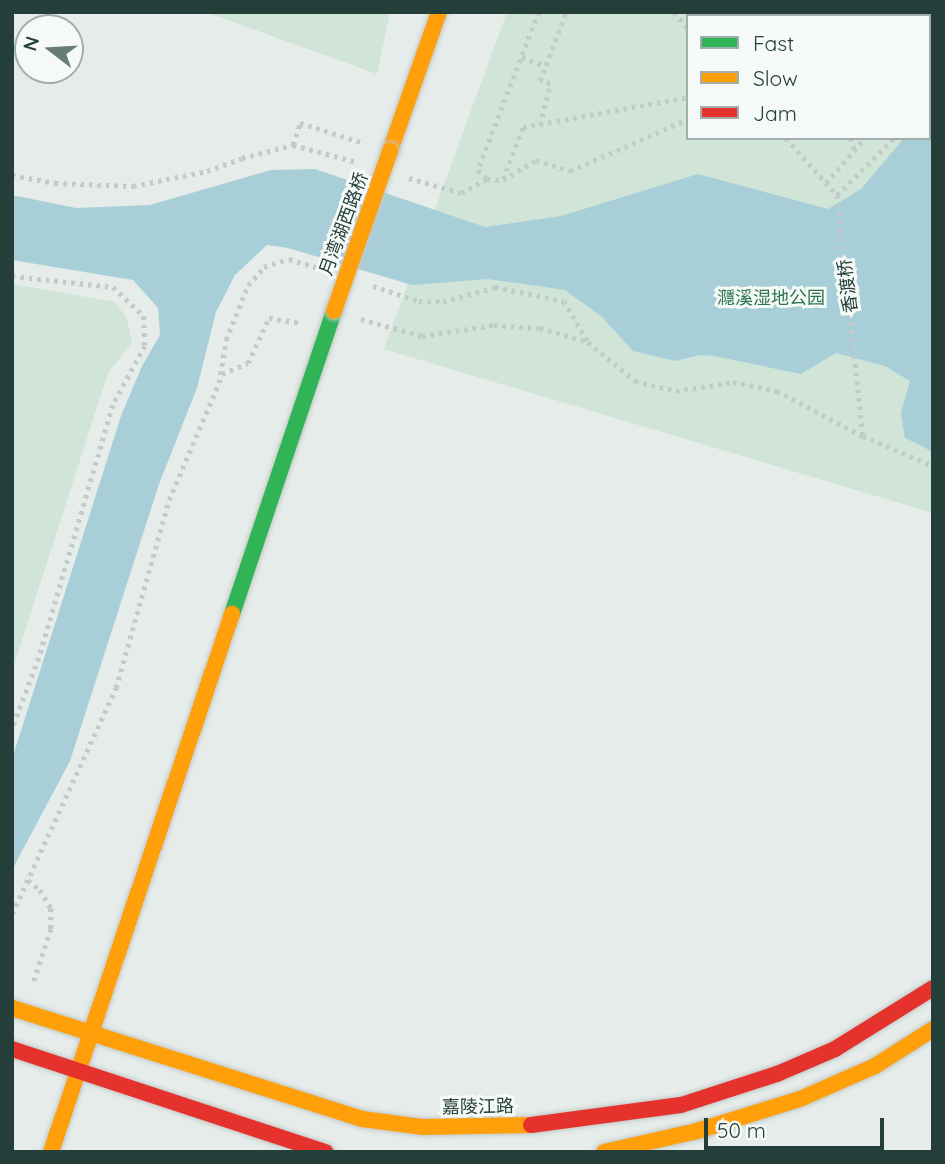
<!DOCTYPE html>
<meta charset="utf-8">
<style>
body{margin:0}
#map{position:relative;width:945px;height:1164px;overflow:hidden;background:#e6ece9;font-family:Quicksand,"Noto Sans SC",sans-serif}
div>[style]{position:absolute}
.green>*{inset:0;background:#d0e4d7}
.water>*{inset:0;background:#a8cfd8}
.path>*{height:4.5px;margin-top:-2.25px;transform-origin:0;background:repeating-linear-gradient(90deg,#c2cbc9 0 3.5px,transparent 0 8.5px)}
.roads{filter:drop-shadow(0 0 2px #c2c9c7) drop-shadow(0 0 2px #c2c9c7)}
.fast>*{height:16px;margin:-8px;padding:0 8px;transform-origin:8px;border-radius:8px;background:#30b455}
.slow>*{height:16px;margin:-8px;padding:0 8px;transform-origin:8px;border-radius:8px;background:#ff9f0a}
.jam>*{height:16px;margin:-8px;padding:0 8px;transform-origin:8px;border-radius:8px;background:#e5322d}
.bridges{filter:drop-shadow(0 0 2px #c2c9c7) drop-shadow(0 0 2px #c2c9c7)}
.slow-bridge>*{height:16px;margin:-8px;padding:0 8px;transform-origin:8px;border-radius:8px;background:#ff9f0a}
span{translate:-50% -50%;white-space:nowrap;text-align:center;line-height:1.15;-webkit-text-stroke:6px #f5faf8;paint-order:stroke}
.street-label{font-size:18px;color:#243f3a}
.park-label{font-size:18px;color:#2e764e}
.frame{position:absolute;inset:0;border:14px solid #243f3a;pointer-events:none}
.legend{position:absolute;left:686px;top:14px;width:245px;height:126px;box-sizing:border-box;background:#f5faf8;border:2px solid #a1afac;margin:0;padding:9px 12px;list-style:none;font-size:21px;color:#243f3a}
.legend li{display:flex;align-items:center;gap:14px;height:35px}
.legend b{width:35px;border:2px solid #a1afac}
.north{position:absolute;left:14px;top:14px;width:70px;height:70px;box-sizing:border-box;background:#f5faf8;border:2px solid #a1afac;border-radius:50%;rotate:287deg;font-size:19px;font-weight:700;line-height:28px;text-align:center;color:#243f3a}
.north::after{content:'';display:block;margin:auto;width:24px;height:32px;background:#687c77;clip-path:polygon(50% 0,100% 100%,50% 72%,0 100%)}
.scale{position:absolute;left:704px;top:1118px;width:180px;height:32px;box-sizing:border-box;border:4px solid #243f3a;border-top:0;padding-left:9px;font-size:21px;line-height:24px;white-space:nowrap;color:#243f3a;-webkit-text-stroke:5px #f5faf8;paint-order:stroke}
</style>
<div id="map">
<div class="green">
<div style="clip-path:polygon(206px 12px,390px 12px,377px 74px)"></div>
<div style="clip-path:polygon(evenodd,507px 12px,928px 12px,933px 15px,933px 513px,384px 349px,507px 12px,688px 16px,929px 16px,929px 138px,688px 138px,688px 16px)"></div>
<div style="clip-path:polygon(12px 284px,115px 302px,127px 319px,132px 342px,108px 373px,12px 671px)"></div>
</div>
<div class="water">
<div style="clip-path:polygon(933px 118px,933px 452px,905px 438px,901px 413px,910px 381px,885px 366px,836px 353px,801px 374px,714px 356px,700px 355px,675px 361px,633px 351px,602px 317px,565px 290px,488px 279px,412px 285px,288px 248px,267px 245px,235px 275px,216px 312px,197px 388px,159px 484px,70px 761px,12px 870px,12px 759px,121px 416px,142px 366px,160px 335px,158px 308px,133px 280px,12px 260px,12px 195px,76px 208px,150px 205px,271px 170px,315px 169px,485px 227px,561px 216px,698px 174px,828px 209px,861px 189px,904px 138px,929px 138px,929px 119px)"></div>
</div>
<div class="path">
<div style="left:539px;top:12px;width:169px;rotate:111.1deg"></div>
<div style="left:478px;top:170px;width:13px;rotate:45deg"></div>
<div style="left:487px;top:179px;width:16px;rotate:4deg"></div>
<div style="left:503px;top:180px;width:39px;rotate:-31deg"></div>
<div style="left:536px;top:160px;width:36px;rotate:18deg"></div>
<div style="left:570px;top:171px;width:129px;rotate:-23.8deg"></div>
<div style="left:674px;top:12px;width:21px;rotate:49deg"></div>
<div style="left:929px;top:16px;width:5px;rotate:-53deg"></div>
<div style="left:522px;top:57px;width:25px;rotate:21deg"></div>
<div style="left:929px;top:114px;width:4px;rotate:-14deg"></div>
<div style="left:540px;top:125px;width:42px;rotate:-76.3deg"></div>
<div style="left:550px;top:84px;width:10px;rotate:-163deg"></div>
<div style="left:540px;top:81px;width:74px;rotate:-69.4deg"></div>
<div style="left:786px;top:138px;width:76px;rotate:48.2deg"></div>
<div style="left:851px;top:138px;width:12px;rotate:76deg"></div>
<div style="left:293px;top:145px;width:23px;rotate:-72deg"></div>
<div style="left:300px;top:123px;width:67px;rotate:17.4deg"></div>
<div style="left:12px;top:175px;width:44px;rotate:10.5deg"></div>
<div style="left:55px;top:183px;width:78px;rotate:2.2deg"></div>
<div style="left:133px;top:186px;width:76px;rotate:-11.5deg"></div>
<div style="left:207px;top:171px;width:37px;rotate:-20deg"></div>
<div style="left:242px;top:158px;width:53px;rotate:-14.3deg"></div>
<div style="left:293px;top:145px;width:66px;rotate:14.9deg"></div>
<div style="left:409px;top:178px;width:54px;rotate:16.1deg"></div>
<div style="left:461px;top:193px;width:30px;rotate:-28deg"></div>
<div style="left:503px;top:179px;width:56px;rotate:-69deg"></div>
<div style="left:523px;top:127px;width:168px;rotate:-10.3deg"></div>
<div style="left:826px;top:183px;width:60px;rotate:-49.1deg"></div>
<div style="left:837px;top:195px;width:242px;rotate:83.8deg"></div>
<div style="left:837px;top:195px;width:81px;rotate:-45deg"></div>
<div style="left:12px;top:276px;width:102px;rotate:6.2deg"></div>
<div style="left:113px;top:287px;width:42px;rotate:43.1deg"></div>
<div style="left:144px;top:316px;width:30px;rotate:88deg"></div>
<div style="left:145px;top:346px;width:67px;rotate:118.5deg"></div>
<div style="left:113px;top:405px;width:264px;rotate:106.3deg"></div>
<div style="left:39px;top:658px;width:76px;rotate:110.8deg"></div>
<div style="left:373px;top:286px;width:48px;rotate:18.1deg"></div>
<div style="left:419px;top:301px;width:24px;rotate:2deg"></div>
<div style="left:443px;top:302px;width:54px;rotate:-16.1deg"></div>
<div style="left:495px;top:287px;width:70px;rotate:11.5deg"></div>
<div style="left:564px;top:301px;width:48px;rotate:59.7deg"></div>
<div style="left:361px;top:319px;width:63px;rotate:15.6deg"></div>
<div style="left:422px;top:336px;width:73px;rotate:-8.7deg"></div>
<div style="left:494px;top:325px;width:46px;rotate:3.7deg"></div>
<div style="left:540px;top:328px;width:50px;rotate:16.3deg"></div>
<div style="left:588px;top:342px;width:61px;rotate:39.7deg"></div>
<div style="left:635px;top:381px;width:42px;rotate:13.7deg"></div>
<div style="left:676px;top:391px;width:58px;rotate:-9deg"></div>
<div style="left:733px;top:382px;width:45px;rotate:11.6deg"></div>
<div style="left:777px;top:391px;width:97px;rotate:27.6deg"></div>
<div style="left:863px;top:436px;width:76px;rotate:23.2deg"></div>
<div style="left:222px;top:374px;width:28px;rotate:-23deg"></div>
<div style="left:248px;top:363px;width:50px;rotate:-65deg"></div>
<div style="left:269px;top:318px;width:32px;rotate:9deg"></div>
<div style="left:28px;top:880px;width:16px;rotate:40deg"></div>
<div style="left:40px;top:890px;width:21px;rotate:59deg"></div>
<div style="left:51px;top:908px;width:21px;rotate:90deg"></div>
<div style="left:51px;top:929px;width:58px;rotate:108.1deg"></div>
<div style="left:12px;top:914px;width:249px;rotate:-65.3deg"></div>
<div style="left:116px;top:688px;width:195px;rotate:-74.3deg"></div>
<div style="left:169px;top:500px;width:127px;rotate:-66.9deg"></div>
<div style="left:219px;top:383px;width:44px;rotate:-80.8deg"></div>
<div style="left:226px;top:340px;width:59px;rotate:-68.2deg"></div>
<div style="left:248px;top:285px;width:24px;rotate:-48deg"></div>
<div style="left:264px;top:267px;width:26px;rotate:-18deg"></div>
<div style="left:289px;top:259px;width:30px;rotate:17deg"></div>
</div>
<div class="roads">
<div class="fast">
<div style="left:232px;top:614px;width:320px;rotate:-71.4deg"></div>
</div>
<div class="slow">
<div style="left:390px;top:151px;width:147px;rotate:-70.6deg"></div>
<div style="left:12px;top:1008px;width:367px;rotate:17.6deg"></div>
<div style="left:362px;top:1119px;width:62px;rotate:7.5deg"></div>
<div style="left:423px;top:1127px;width:108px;rotate:-1.1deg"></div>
<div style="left:51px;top:1152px;width:568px;rotate:-71.41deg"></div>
<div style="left:604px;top:1152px;width:95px;rotate:-12.7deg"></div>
<div style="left:697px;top:1131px;width:108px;rotate:-17.3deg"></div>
<div style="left:800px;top:1099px;width:82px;rotate:-23.7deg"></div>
<div style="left:875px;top:1066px;width:69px;rotate:-32.5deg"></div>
</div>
<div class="jam">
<div style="left:12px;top:1049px;width:330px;rotate:18.2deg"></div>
<div style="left:531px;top:1125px;width:151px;rotate:-7.6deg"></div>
<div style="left:681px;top:1105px;width:101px;rotate:-17.9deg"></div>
<div style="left:777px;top:1074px;width:63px;rotate:-23.3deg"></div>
<div style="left:835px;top:1049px;width:115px;rotate:-31.9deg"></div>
</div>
</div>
<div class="bridges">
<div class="slow-bridge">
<div style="left:334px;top:311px;width:170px;rotate:-70.7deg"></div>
</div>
</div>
<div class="street-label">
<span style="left:344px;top:224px;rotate:-70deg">月湾湖西路桥</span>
<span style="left:848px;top:286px;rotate:-97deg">香渡桥</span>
<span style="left:478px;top:1107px;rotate:-1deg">嘉陵江路</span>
</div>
<div class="park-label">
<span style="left:771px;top:298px">㶏溪湿地公园</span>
</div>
<div class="frame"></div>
<ul class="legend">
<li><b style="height:9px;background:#30b455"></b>Fast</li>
<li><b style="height:9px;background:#ff9f0a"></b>Slow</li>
<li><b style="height:9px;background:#e5322d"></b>Jam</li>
</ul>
<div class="north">N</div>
<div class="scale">50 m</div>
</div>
